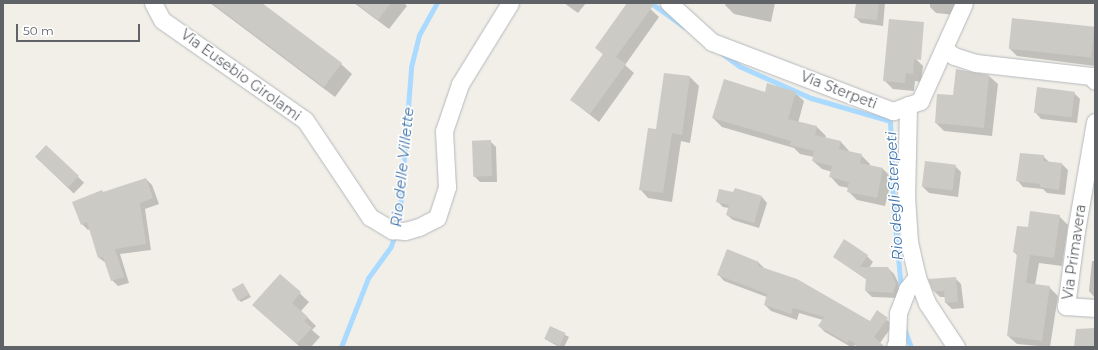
<!DOCTYPE html>
<style>
body{margin:0}
#map{position:relative;width:1098px;height:350px;overflow:hidden;background:#f1efe8;font-family:Montserrat,sans-serif}
div>[style]{position:absolute}
.shadow>*{inset:0;background:#0003;transform-origin:0 0}
.stream>*{height:5px;margin:-2.5px;padding:0 2.5px;transform-origin:2.5px;border-radius:2.5px;background:#aadaff}
.building>*{inset:0;background:#cccac5;transform-origin:0 0}
.roads{filter:drop-shadow(0 0 1px #b5b8bc) drop-shadow(0 0 1px #b5b8bc)}
.street>*{height:17px;margin:-8.5px;padding:0 8.5px;transform-origin:8.5px;border-radius:8.5px;background:#fff}
span{translate:-50% -50%;white-space:nowrap;text-align:center;line-height:1.15;-webkit-text-stroke:3px #fff;paint-order:stroke}
.street-label{font-size:14px;color:#5f6368}
.water-label{font-size:15px;color:#4174aa;font-style:italic}
.frame{position:absolute;inset:0;border:4px solid #5f6368;pointer-events:none}
.scale{position:absolute;left:16px;top:24px;width:124px;height:18px;box-sizing:border-box;border:2px solid #5f6368;border-top:0;padding-left:5px;font-size:12px;line-height:14px;white-space:nowrap;color:#5f6368;-webkit-text-stroke:3px #fff;paint-order:stroke}
</style>
<div id="map">
<div class="shadow">
<div style="clip-path:polygon(210px 3px,260px 3px,341px 64px,352px 74px,335px 97px)"></div>
<div style="clip-path:polygon(354px 3px,404px 3px,407px 6px,389px 29px)"></div>
<div style="clip-path:polygon(564px 3px,586px 3px,578px 13px)"></div>
<div style="clip-path:polygon(628px 3px,644px 3px,659px 17px,625px 65px,634px 73px,599px 122px,571px 100px,604px 55px,596px 48px)"></div>
<div style="clip-path:polygon(726px 3px,775px 3px,771px 22px,734px 14px,725px 5px)"></div>
<div style="clip-path:polygon(857px 3px,885px 3px,883px 26px,861px 23px,855px 17px)"></div>
<div style="clip-path:polygon(930px 3px,958px 3px,956px 15px,936px 13px,930px 7px)"></div>
<div style="clip-path:polygon(890px 20px,915px 58px,923px 66px,921px 82px,915px 81px,914px 91px,893px 89px,884px 80px)"></div>
<div style="clip-path:polygon(1095px 27px,1095px 66px,1017px 56px,1010px 49px)"></div>
<div style="clip-path:polygon(665px 74px,690px 77px,699px 86px,690px 143px,681px 141px,672px 202px,648px 198px,640px 189px,657px 131px)"></div>
<div style="clip-path:polygon(989px 76px,998px 84px,992px 136px,944px 131px,936px 123px)"></div>
<div style="clip-path:polygon(765px 93px,795px 93px,804px 101px,798px 123px,817px 127px,826px 136px,825px 138px,841px 142px,849px 151px,849px 153px,861px 155px,870px 164px,869px 166px,883px 169px,892px 178px,885px 206px,857px 200px,848px 191px,849px 188px,839px 186px,831px 177px,832px 172px,822px 169px,813px 161px,814px 157px,800px 154px,794px 148px,722px 127px,713px 118px)"></div>
<div style="clip-path:polygon(1074px 93px,1080px 99px,1077px 123px,1041px 119px,1035px 112px)"></div>
<div style="clip-path:polygon(490px 141px,496px 147px,497px 182px,480px 182px,474px 176px)"></div>
<div style="left:46px;top:146px;width:53px;height:15px;rotate:44deg"></div>
<div style="clip-path:polygon(1043px 156px,1050px 163px,1062px 164px,1068px 170px,1065px 195px,1047px 193px,1043px 189px,1023px 187px,1017px 180px)"></div>
<div style="clip-path:polygon(926px 162px,955px 166px,961px 172px,958px 197px,929px 193px,923px 187px)"></div>
<div style="clip-path:polygon(146px 179px,152px 185px,159px 204px,145px 209px,151px 250px,120px 254px,129px 283px,118px 286px,112px 280px,106px 263px,99px 258px,90px 229px,88px 230px,82px 224px,104px 193px)"></div>
<div style="clip-path:polygon(736px 189px,762px 197px,767px 203px,759px 228px,733px 220px,727px 215px,729px 208px,723px 207px,717px 201px,734px 193px)"></div>
<div style="clip-path:polygon(1059px 216px,1068px 225px,1062px 266px,1039px 263px,1035px 285px,1049px 287px,1058px 296px,1050px 347px,1017px 344px,1008px 336px,1018px 256px,1014px 252px,1029px 228px)"></div>
<div style="clip-path:polygon(728px 250px,759px 263px,765px 269px,870px 322px,877px 312px,893px 325px,880px 343px,885px 347px,858px 347px,856px 345px,851px 347px,825px 332px,819px 326px,823px 320px,799px 313px,797px 320px,771px 311px,765px 305px,767px 297px,724px 281px,718px 274px)"></div>
<div style="clip-path:polygon(867px 256px,873px 262px,869px 268px,888px 268px,894px 274px,902px 290px,899px 298px,872px 297px,866px 291px,867px 280px,834px 257px)"></div>
<div style="clip-path:polygon(1092px 261px,1095px 261px,1095px 298px,1089px 291px)"></div>
<div style="clip-path:polygon(280px 275px,309px 302px,301px 311px,316px 326px,312px 330px,320px 337px,311px 347px,300px 347px,262px 313px)"></div>
<div style="clip-path:polygon(955px 278px,961px 284px,964px 308px,952px 309px,946px 303px,945px 297px,940px 297px,934px 291px)"></div>
<div style="clip-path:polygon(243px 284px,251px 297px,241px 302px,238px 299px)"></div>
<div style="clip-path:polygon(551px 327px,569px 337px,564px 347px,559px 347px,545px 339px)"></div>
</div>
<div class="stream">
<div style="left:651px;top:3px;width:41px;rotate:36deg"></div>
<div style="left:720px;top:52px;width:24px;rotate:36deg"></div>
<div style="left:739px;top:66px;width:79px;rotate:24deg"></div>
<div style="left:811px;top:98px;width:82px;rotate:16.2deg"></div>
<div style="left:890px;top:121px;width:82px;rotate:87.9deg"></div>
<div style="left:893px;top:203px;width:87px;rotate:84.7deg"></div>
<div style="left:904px;top:328px;width:20px;rotate:70deg"></div>
<div style="left:341px;top:347px;width:74px;rotate:-68.6deg"></div>
<div style="left:368px;top:278px;width:39px;rotate:-54deg"></div>
<div style="left:391px;top:246px;width:26px;rotate:-72deg"></div>
<div style="left:399px;top:221px;width:154px;rotate:-85.5deg"></div>
<div style="left:411px;top:67px;width:33px;rotate:-76deg"></div>
<div style="left:419px;top:35px;width:37px;rotate:-61deg"></div>
</div>
<div class="building">
<div style="clip-path:polygon(212px 3px,262px 3px,342px 63px,324px 87px)"></div>
<div style="clip-path:polygon(356px 3px,391px 3px,378px 20px)"></div>
<div style="clip-path:polygon(627px 3px,655px 3px,616px 57px,626px 64px,590px 114px,570px 100px,603px 54px,595px 48px)"></div>
<div style="clip-path:polygon(856px 3px,879px 3px,877px 20px,854px 18px)"></div>
<div style="left:1012px;top:18px;width:83px;height:31px;rotate:6deg"></div>
<div style="clip-path:polygon(889px 19px,924px 22px,921px 60px,914px 59px,913px 74px,906px 73px,905px 83px,883px 81px)"></div>
<div style="clip-path:polygon(956px 69px,989px 75px,984px 128px,935px 123px,937px 94px,953px 95px)"></div>
<div style="clip-path:polygon(664px 73px,690px 76px,682px 135px,672px 133px,663px 193px,639px 190px,648px 128px,656px 129px)"></div>
<div style="clip-path:polygon(724px 79px,765px 92px,767px 83px,796px 92px,788px 119px,817px 126px,815px 135px,841px 141px,839px 149px,862px 154px,860px 163px,883px 168px,877px 198px,847px 192px,849px 182px,829px 177px,832px 166px,812px 161px,814px 151px,790px 145px,791px 141px,712px 118px)"></div>
<div style="left:1037px;top:87px;width:38px;height:26px;rotate:7deg"></div>
<div style="left:491px;top:140px;width:36px;height:19px;rotate:88deg"></div>
<div style="left:46px;top:145px;width:45px;height:16px;rotate:43deg"></div>
<div style="clip-path:polygon(1020px 153px,1044px 155px,1043px 161px,1062px 163px,1059px 190px,1040px 187px,1040px 184px,1016px 181px)"></div>
<div style="left:925px;top:161px;width:31px;height:26px;rotate:7deg"></div>
<div style="clip-path:polygon(146px 178px,153px 198px,140px 203px,146px 244px,115px 249px,124px 277px,111px 281px,103px 257px,98px 258px,87px 222px,81px 225px,72px 202px,102px 190px,103px 192px)"></div>
<div style="clip-path:polygon(735px 188px,762px 196px,754px 223px,726px 215px,729px 205px,716px 202px,719px 189px,733px 192px)"></div>
<div style="clip-path:polygon(1030px 211px,1060px 215px,1054px 258px,1030px 255px,1026px 283px,1050px 286px,1042px 341px,1007px 336px,1017px 253px,1013px 252px,1017px 226px,1028px 227px)"></div>
<div style="clip-path:polygon(844px 239px,868px 255px,860px 267px,888px 267px,896px 283px,893px 293px,865px 291px,866px 279px,833px 257px)"></div>
<div style="clip-path:polygon(727px 249px,759px 262px,758px 266px,797px 279px,870px 321px,877px 310px,888px 318px,874px 337px,885px 347px,860px 347px,849px 340px,848px 343px,818px 326px,824px 317px,793px 308px,791px 314px,764px 305px,767px 294px,717px 275px)"></div>
<div style="clip-path:polygon(280px 274px,301px 292px,292px 303px,308px 317px,304px 321px,312px 328px,297px 344px,252px 305px)"></div>
<div style="clip-path:polygon(956px 277px,958px 302px,945px 303px,944px 291px,933px 291px,928px 279px)"></div>
<div style="left:243px;top:283px;width:13px;height:13px;rotate:61deg"></div>
<div style="left:550px;top:326px;width:17px;height:14px;rotate:24deg"></div>
<div style="clip-path:polygon(1095px 328px,1095px 347px,1074px 347px,1076px 329px)"></div>
</div>
<div class="roads">
<div class="street">
<div style="left:153px;top:3px;width:19px;rotate:62deg"></div>
<div style="left:162px;top:20px;width:174px;rotate:35deg"></div>
<div style="left:305px;top:120px;width:117px;rotate:56.2deg"></div>
<div style="left:370px;top:217px;width:26px;rotate:31deg"></div>
<div style="left:392px;top:230px;width:13px;rotate:4deg"></div>
<div style="left:405px;top:231px;width:15px;rotate:-16deg"></div>
<div style="left:419px;top:227px;width:20px;rotate:-27deg"></div>
<div style="left:437px;top:218px;width:33px;rotate:-72deg"></div>
<div style="left:447px;top:187px;width:56px;rotate:-93.1deg"></div>
<div style="left:444px;top:131px;width:50px;rotate:-71.2deg"></div>
<div style="left:460px;top:84px;width:95px;rotate:-58.3deg"></div>
<div style="left:669px;top:3px;width:58px;rotate:42.2deg"></div>
<div style="left:712px;top:42px;width:194px;rotate:20.9deg"></div>
<div style="left:893px;top:111px;width:29px;rotate:-20deg"></div>
<div style="left:920px;top:101px;width:107px;rotate:-65.8deg"></div>
<div style="left:944px;top:49px;width:12px;rotate:35deg"></div>
<div style="left:954px;top:56px;width:23px;rotate:18deg"></div>
<div style="left:976px;top:63px;width:116px;rotate:6.4deg"></div>
<div style="left:1091px;top:76px;width:6px;rotate:51deg"></div>
<div style="left:908px;top:105px;width:92px;rotate:91.2deg"></div>
<div style="left:906px;top:197px;width:45px;rotate:86.2deg"></div>
<div style="left:909px;top:242px;width:36px;rotate:77deg"></div>
<div style="left:917px;top:277px;width:28px;rotate:69deg"></div>
<div style="left:927px;top:303px;width:53px;rotate:56.6deg"></div>
<div style="left:1095px;top:122px;width:111px;rotate:99.9deg"></div>
<div style="left:1076px;top:231px;width:76px;rotate:97.6deg"></div>
<div style="left:1066px;top:306px;width:29px;rotate:4deg"></div>
<div style="left:895px;top:347px;width:5px;rotate:-68deg"></div>
<div style="left:897px;top:342px;width:29px;rotate:-88deg"></div>
<div style="left:898px;top:313px;width:26px;rotate:-69deg"></div>
<div style="left:907px;top:289px;width:16px;rotate:-50deg"></div>
</div>
</div>
<div class="street-label">
<span style="left:241px;top:75px;rotate:36deg">Via Eusebio Girolami</span>
<span style="left:839px;top:90px;rotate:21deg">Via Sterpeti</span>
<span style="left:1074px;top:252px;rotate:-82deg">Via Primavera</span>
</div>
<div class="water-label">
<span style="left:402px;top:167px;rotate:-84deg">Rio delle Villette</span>
<span style="left:894px;top:196px;rotate:-93deg">Rio degli Sterpeti</span>
</div>
<div class="frame"></div>
<div class="scale">50 m</div>
</div>
